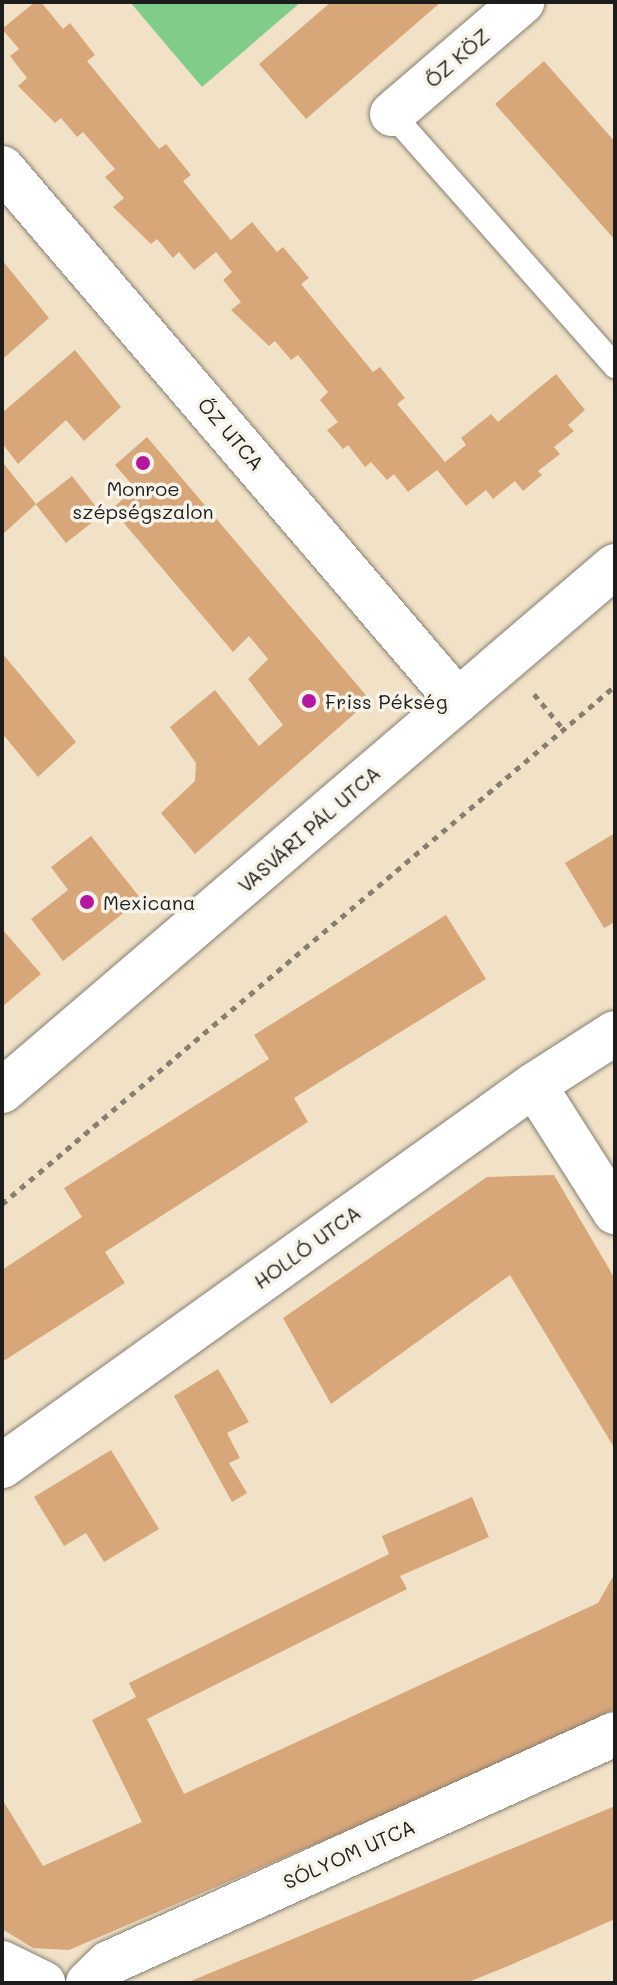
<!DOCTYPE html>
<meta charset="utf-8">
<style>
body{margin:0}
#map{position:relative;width:617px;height:1985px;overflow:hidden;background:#f1e2c7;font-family:Mali,sans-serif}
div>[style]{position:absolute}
.green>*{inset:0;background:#82cc89}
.building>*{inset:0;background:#d7a77a;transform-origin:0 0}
.path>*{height:5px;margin-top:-2.5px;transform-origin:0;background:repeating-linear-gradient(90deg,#867f72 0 6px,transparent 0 12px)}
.roads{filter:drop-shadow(0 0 2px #867f72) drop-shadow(0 0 2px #867f72)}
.service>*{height:24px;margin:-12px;padding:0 12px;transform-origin:12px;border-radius:12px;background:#fff}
.minor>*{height:44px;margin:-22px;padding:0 22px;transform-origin:22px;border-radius:22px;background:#fff}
.tertiary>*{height:44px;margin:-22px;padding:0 22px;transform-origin:22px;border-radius:22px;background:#fff}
.dots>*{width:22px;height:22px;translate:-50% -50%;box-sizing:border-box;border:4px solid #f7f3e8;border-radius:50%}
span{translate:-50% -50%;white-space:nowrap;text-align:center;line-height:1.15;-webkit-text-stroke:7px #f7f3e8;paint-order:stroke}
.street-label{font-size:20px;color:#1c1c1c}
.poi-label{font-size:20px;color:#1c1c1c}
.left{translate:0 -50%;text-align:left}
.frame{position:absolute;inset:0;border:4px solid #1c1c1c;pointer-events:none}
</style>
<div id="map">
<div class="green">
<div style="clip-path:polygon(130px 2px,301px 2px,202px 87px)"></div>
</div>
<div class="building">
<div style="clip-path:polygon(35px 2px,41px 2px,63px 29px,70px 23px,95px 55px,87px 61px,159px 149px,166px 144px,191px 175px,183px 181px,231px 240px,252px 222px,277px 252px,283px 247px,309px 278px,301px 284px,373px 372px,380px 367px,405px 398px,397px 404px,445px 462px,466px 445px,461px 438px,491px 414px,498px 422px,556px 374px,585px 410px,568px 425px,574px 431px,554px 447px,560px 454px,538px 471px,542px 475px,523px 491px,515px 481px,493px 499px,486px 490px,466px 506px,437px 470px,408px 492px,394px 474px,387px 480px,371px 462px,365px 467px,348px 445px,343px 449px,327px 430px,338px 422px,320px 400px,328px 392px,298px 355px,291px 360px,275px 341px,269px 346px,231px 310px,241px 302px,223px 280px,232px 272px,216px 252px,194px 270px,179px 252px,173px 258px,157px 239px,151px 244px,113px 207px,124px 198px,105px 177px,115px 169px,83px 132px,77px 137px,61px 118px,55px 123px,18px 86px,27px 78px,10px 56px,19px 49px,2px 29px)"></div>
<div style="clip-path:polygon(331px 2px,441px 2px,306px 119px,259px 64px)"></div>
<div style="clip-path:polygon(544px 61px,615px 142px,615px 240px,495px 104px)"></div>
<div style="clip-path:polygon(2px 260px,49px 318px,4px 358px,2px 355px)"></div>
<div style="clip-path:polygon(75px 350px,121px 407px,84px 441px,66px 420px,18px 464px,2px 443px,2px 413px)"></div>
<div style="clip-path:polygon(147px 437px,370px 700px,195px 854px,161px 813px,195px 781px,196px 763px,170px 727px,215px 690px,259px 746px,283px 725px,248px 679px,268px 659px,249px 636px,233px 652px,112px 509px,135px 488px,115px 465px)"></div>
<div style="clip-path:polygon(4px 464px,36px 504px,2px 535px,2px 466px)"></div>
<div style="left:72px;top:476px;width:49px;height:46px;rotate:52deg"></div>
<div style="clip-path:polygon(2px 653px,76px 742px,38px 777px,2px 733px)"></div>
<div style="clip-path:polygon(615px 833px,615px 922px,604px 928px,565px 863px)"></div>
<div style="clip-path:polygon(91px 836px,141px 899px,63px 961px,31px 919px,68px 890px,51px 867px)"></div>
<div style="clip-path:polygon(446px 915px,486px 979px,294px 1098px,308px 1122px,105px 1252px,125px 1283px,2px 1362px,2px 1270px,82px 1217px,64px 1188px,269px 1059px,254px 1035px)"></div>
<div style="clip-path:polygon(2px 929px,41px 974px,2px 1007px)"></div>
<div style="clip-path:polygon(554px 1175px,615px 1279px,615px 1449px,510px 1275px,331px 1404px,283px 1318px,487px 1177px)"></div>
<div style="clip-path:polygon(218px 1369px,249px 1422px,227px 1433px,240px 1458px,229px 1463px,247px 1493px,232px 1502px,174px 1396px)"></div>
<div style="clip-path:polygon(111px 1450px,159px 1529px,104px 1562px,86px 1533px,64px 1546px,34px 1497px)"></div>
<div style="clip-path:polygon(472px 1497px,489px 1537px,400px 1576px,407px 1589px,147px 1719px,184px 1794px,598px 1603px,615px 1573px,615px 1709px,493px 1768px,69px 1950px,33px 1948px,2px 1929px,2px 1799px,43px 1866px,142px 1822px,92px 1720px,136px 1697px,129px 1683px,389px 1554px,382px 1536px)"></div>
<div style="clip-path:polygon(615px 1806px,615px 1919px,508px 1966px,466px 1983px,186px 1983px)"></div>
</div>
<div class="path">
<div style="left:534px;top:694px;width:47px;rotate:50.2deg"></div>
<div style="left:2px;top:1204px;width:803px;rotate:-40.2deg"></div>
</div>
<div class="roads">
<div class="service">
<div style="left:392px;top:114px;width:337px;rotate:48.5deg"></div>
</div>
<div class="minor">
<div style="left:392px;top:114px;width:172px;rotate:-40.7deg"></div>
<div style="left:2px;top:168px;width:701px;rotate:49.45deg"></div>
<div style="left:534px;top:1085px;width:151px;rotate:57.5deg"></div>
<div style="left:2px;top:1466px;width:654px;rotate:-35.61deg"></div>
<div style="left:534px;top:1085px;width:96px;rotate:-32.7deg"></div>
<div style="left:2px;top:1963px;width:46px;rotate:26deg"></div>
<div style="left:88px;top:1983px;width:29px;rotate:-44deg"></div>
<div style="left:109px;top:1963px;width:555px;rotate:-24.35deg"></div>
</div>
<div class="tertiary">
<div style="left:2px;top:1091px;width:807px;rotate:-40.58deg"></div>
</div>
</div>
<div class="dots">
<div style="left:143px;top:463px;background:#b5179e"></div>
<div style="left:309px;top:701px;background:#b5179e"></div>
<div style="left:87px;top:902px;background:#b5179e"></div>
</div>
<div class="street-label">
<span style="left:457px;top:58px;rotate:-41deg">ŐZ KÖZ</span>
<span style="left:231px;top:434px;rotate:49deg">ŐZ UTCA</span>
<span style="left:309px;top:829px;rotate:-41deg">VASVÁRI PÁL UTCA</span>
<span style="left:307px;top:1247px;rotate:-36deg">HOLLÓ UTCA</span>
<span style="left:349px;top:1854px;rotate:-24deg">SÓLYOM UTCA</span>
</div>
<div class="poi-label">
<span style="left:143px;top:500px">Monroe<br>szépségszalon</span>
<span class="left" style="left:325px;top:701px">Friss Pékség</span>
<span class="left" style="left:103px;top:902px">Mexicana</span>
</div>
<div class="frame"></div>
</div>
